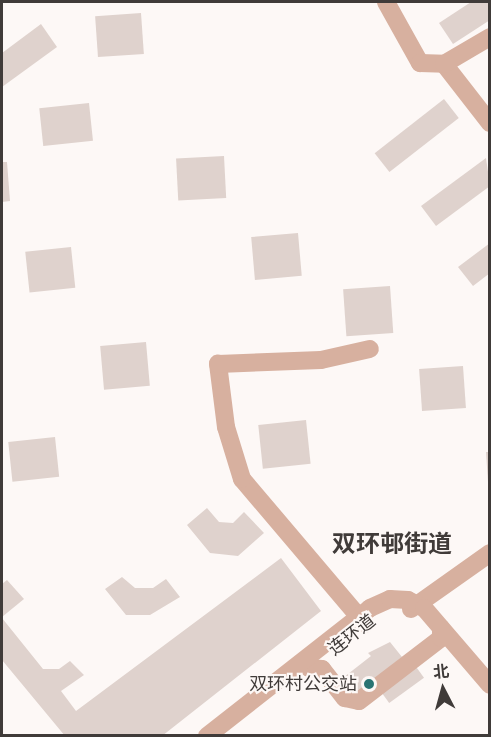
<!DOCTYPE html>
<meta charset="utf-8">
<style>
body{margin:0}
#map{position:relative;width:491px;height:737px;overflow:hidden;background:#fdf8f6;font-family:"Source Serif 4","Noto Sans SC",serif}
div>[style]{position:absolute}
.building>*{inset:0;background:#dfd2cd;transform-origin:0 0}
.minor>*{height:18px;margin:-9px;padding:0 9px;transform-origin:9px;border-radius:9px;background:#d7b09f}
.dots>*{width:16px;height:16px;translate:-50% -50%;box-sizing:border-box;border:3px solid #fdf8f6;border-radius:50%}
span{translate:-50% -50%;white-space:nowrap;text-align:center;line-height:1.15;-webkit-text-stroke:4.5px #fdf8f6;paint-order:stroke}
.street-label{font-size:18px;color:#403b39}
.poi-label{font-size:18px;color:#403b39}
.right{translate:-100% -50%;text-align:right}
.district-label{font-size:24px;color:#403b39;font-weight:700}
.frame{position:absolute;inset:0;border:3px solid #403b39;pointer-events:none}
.north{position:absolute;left:413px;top:659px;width:60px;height:60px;-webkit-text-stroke:4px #fdf8f6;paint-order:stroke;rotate:354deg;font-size:16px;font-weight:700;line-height:24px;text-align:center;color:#403b39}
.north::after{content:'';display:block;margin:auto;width:21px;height:27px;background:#403b39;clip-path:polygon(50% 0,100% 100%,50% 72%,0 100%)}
</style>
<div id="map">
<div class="building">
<div style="clip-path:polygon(471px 2px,490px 2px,490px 20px,453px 44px,439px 23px)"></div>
<div style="left:141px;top:13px;width:41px;height:46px;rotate:86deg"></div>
<div style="clip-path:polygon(41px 24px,57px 47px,2px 87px,2px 53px)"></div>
<div style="left:444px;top:99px;width:24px;height:88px;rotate:52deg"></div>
<div style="left:89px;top:103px;width:38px;height:50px;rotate:84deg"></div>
<div style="left:224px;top:156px;width:42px;height:48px;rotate:87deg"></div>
<div style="clip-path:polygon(486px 158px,490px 186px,436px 226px,421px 206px)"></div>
<div style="clip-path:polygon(2px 162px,7px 162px,10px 201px,2px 202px)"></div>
<div style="left:298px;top:233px;width:43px;height:47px;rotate:85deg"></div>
<div style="clip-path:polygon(490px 243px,490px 273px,473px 286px,458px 267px)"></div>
<div style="left:71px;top:247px;width:41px;height:46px;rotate:84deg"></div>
<div style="left:390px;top:286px;width:47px;height:47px;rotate:86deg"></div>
<div style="left:146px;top:342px;width:44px;height:46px;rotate:85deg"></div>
<div style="left:463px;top:366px;width:42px;height:44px;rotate:86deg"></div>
<div style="left:306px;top:420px;width:44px;height:48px;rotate:84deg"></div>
<div style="left:55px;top:437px;width:40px;height:47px;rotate:84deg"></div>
<div style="clip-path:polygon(486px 452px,490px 452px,490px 482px,488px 482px)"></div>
<div style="clip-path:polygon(207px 508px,219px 522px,233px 523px,244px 512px,264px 533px,238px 556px,210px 553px,187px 525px)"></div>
<div style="clip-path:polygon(281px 558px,321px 611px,162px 736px,65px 736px,2px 660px,2px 618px,43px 669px,59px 669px,70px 661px,84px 675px,61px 691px,76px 711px)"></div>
<div style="clip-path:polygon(122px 577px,135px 588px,153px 588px,166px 579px,180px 597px,150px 615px,126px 615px,105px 589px)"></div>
<div style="clip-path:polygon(7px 580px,24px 599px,2px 617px,2px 584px)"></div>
<div style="clip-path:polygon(390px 642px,402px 657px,352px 697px,339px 681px,371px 656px,368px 653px)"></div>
<div style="left:414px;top:664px;width:17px;height:43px;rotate:54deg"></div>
</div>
<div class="minor">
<div style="left:386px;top:2px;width:70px;rotate:60.9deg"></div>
<div style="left:420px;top:63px;width:24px;rotate:2deg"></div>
<div style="left:444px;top:64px;width:75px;rotate:52.1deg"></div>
<div style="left:444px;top:64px;width:53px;rotate:-30.4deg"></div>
<div style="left:411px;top:609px;width:97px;rotate:-35.3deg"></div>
<div style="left:365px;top:624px;width:190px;rotate:-130.3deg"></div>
<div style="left:242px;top:479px;width:54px;rotate:-107.1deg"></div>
<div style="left:226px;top:427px;width:64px;rotate:-97.2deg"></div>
<div style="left:218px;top:364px;width:103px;rotate:-2.2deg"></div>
<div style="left:321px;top:360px;width:50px;rotate:-12.7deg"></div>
<div style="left:309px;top:668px;width:13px;rotate:4deg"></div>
<div style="left:322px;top:669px;width:37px;rotate:52deg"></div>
<div style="left:345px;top:698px;width:14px;rotate:12deg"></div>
<div style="left:359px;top:701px;width:103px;rotate:-37.5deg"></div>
<div style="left:441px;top:638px;width:10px;rotate:-90deg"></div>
<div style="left:207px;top:736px;width:207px;rotate:-38.1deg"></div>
<div style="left:370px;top:608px;width:22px;rotate:-24deg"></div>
<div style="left:390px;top:599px;width:18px;rotate:3deg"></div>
<div style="left:408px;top:600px;width:18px;rotate:27deg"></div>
<div style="left:424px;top:608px;width:101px;rotate:49.4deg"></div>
</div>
<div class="dots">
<div style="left:369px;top:684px;background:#2a7473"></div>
</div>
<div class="street-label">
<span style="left:352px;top:635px;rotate:-38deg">连环道</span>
</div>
<div class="poi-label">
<span class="right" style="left:357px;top:684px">双环村公交站</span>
</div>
<div class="district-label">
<span style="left:392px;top:544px">双环邨街道</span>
</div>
<div class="frame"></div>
<div class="north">北</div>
</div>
